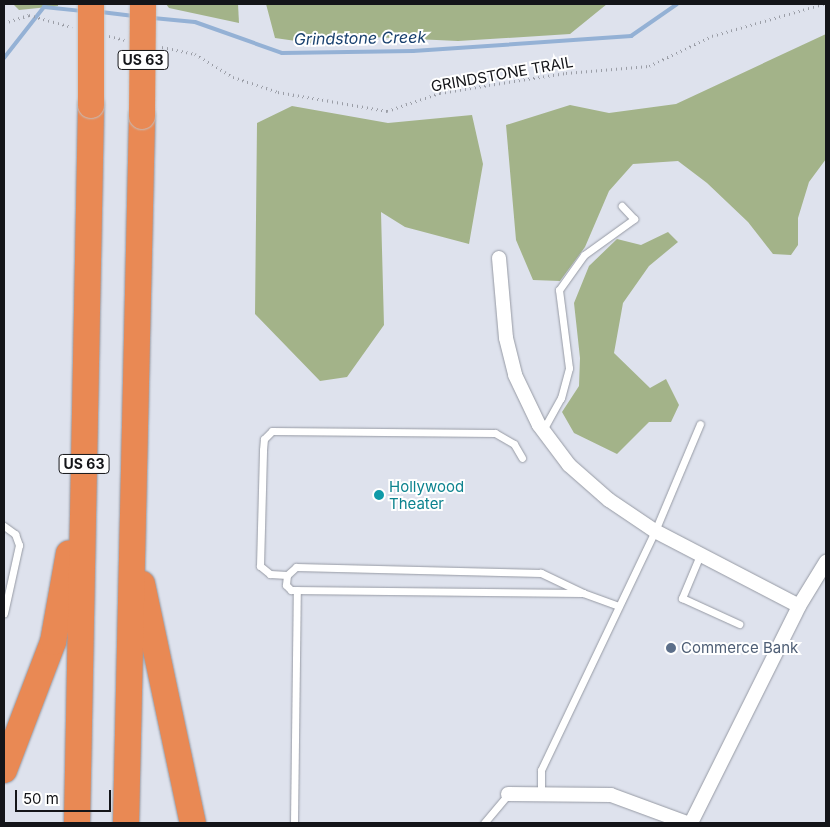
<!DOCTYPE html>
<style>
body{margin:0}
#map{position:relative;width:830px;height:827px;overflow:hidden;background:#dee2ed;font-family:Inter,sans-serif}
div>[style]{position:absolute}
.forest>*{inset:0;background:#a3b389}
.stream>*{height:4px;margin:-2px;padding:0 2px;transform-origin:2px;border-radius:2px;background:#94b1d5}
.path>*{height:2.5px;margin-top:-1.25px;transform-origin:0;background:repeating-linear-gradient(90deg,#9b9ea7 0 1px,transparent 0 5px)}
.roads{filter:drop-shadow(0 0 1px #969aa4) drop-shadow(0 0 1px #969aa4)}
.lane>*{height:7px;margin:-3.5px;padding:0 3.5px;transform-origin:3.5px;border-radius:3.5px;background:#fff}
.street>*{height:14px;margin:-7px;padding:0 7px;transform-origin:7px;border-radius:7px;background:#fff}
.highway>*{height:26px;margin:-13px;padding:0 13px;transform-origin:13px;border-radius:13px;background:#e98954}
.bridges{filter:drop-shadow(0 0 1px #c2c2c3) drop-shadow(0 0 1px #c2c2c3)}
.highway-bridge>*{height:26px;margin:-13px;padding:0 13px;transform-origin:13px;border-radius:13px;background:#e98954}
.dots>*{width:14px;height:14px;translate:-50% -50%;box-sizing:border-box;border:2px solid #fff;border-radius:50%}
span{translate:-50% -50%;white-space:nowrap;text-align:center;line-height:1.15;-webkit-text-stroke:4px #fff;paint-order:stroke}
.shield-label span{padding:1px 4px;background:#fff;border:1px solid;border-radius:4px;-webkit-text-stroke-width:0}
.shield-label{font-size:14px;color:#141519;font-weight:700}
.street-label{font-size:15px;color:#141519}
.culture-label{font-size:15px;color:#0d838f}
.left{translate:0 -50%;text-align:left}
.service-label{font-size:15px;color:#4e5e75}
.water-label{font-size:16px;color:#19416f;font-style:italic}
.frame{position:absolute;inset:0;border:5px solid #141519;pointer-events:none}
.scale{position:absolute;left:15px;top:790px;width:96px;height:22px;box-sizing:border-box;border:2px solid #141519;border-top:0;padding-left:6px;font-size:15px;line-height:18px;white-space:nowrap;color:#141519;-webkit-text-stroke:4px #fff;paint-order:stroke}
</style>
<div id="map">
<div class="forest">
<div style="clip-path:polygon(13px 4px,58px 4px,58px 6px,19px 10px)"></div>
<div style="clip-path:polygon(166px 4px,238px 4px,239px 23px,169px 8px)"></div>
<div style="clip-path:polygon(266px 4px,607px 4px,570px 34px,458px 41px,372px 37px,310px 43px,275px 38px)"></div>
<div style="clip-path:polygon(826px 34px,826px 159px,809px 182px,798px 218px,798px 245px,791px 255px,773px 254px,748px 222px,707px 183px,678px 161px,633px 164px,609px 191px,585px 247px,560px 281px,533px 280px,516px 240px,506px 125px,570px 105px,609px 113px,676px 104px)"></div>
<div style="clip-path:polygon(292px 106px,388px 123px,472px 115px,483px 164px,469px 244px,405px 227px,381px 212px,384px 325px,347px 377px,320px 381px,255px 314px,257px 123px)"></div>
<div style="clip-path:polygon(668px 232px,678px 242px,649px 266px,623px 303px,614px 353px,650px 388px,666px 379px,679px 405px,671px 422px,649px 422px,617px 454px,574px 433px,562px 412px,579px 386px,580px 358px,574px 303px,589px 266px,617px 239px,641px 245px)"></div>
</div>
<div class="stream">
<div style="left:101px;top:12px;width:33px;rotate:7deg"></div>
<div style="left:153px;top:18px;width:42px;rotate:5.4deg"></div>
<div style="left:195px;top:22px;width:92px;rotate:19.6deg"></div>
<div style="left:282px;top:53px;width:131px;rotate:-0.9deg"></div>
<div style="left:413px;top:51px;width:219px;rotate:-3.9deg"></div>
<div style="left:631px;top:36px;width:56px;rotate:-34.8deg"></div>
<div style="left:4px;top:58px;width:65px;rotate:-51.9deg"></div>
<div style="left:44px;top:7px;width:37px;rotate:6deg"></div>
</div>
<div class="path">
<div style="left:4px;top:23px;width:26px;rotate:-18deg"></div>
<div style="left:29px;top:15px;width:45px;rotate:15.6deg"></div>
<div style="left:109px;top:36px;width:16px;rotate:14deg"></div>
<div style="left:162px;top:47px;width:34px;rotate:12deg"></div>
<div style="left:195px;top:54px;width:44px;rotate:31.2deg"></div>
<div style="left:233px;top:77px;width:47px;rotate:18.4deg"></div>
<div style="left:278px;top:92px;width:111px;rotate:9.9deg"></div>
<div style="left:387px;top:111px;width:56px;rotate:-18.8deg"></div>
<div style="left:440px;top:93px;width:50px;rotate:-9.3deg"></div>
<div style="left:489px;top:85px;width:78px;rotate:-8.9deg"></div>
<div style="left:566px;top:73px;width:83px;rotate:-4.8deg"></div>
<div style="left:649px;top:66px;width:70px;rotate:-25.5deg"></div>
<div style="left:712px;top:36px;width:116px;rotate:-16.1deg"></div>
</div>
<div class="roads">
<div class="lane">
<div style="left:543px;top:430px;width:37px;rotate:-61deg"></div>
<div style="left:561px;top:398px;width:31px;rotate:-75deg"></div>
<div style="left:569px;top:368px;width:79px;rotate:-97.3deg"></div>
<div style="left:559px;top:290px;width:43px;rotate:-54.5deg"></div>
<div style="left:584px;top:255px;width:62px;rotate:-35.8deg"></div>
<div style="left:634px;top:219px;width:18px;rotate:-133deg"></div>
<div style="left:4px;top:526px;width:14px;rotate:36deg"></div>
<div style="left:15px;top:534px;width:12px;rotate:70deg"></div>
<div style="left:19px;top:545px;width:70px;rotate:102.4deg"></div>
<div style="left:700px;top:555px;width:47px;rotate:112.7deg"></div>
<div style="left:682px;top:598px;width:63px;rotate:24.5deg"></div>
<div style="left:287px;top:575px;width:17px;rotate:-177deg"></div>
<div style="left:270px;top:574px;width:13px;rotate:-141deg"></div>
<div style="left:260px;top:566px;width:116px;rotate:-88.5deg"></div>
<div style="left:263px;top:450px;width:11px;rotate:-85deg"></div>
<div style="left:264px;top:439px;width:11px;rotate:-45deg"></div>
<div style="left:272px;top:431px;width:223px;rotate:0.5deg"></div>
<div style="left:495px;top:433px;width:22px;rotate:30deg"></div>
<div style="left:514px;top:444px;width:16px;rotate:60deg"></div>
<div style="left:583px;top:593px;width:47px;rotate:-154.5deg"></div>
<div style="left:541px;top:573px;width:245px;rotate:-178.6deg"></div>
<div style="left:296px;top:567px;width:12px;rotate:138deg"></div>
<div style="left:287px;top:575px;width:10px;rotate:96deg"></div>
<div style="left:286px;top:585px;width:7px;rotate:45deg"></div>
<div style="left:291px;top:590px;width:292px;rotate:0.6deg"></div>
<div style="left:583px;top:593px;width:38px;rotate:20deg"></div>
<div style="left:541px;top:794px;width:24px;rotate:-90deg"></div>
<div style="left:541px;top:770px;width:265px;rotate:-64.5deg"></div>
<div style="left:655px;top:531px;width:116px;rotate:-67.2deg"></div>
<div style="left:294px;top:823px;width:233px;rotate:-89.3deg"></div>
<div style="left:484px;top:823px;width:38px;rotate:-50deg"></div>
</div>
<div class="street">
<div style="left:499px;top:258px;width:80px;rotate:85deg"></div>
<div style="left:506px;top:338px;width:38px;rotate:76deg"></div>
<div style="left:515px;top:375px;width:55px;rotate:64.4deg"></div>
<div style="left:539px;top:425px;width:50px;rotate:53.1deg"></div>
<div style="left:569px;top:465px;width:53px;rotate:41.2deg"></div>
<div style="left:609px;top:500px;width:55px;rotate:34deg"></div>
<div style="left:655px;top:531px;width:162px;rotate:27.5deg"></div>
<div style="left:508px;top:794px;width:103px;rotate:0.6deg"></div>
<div style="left:611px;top:795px;width:81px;rotate:20.2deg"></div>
<div style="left:691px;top:823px;width:242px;rotate:-63.5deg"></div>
<div style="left:799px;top:606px;width:52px;rotate:-58.5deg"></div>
</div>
<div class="highway">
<div style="left:142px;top:584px;width:244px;rotate:78deg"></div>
<div style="left:4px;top:770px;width:137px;rotate:-69.1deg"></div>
<div style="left:53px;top:642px;width:90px;rotate:-79.8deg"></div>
<div style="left:77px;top:823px;width:718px;rotate:-88.88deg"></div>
<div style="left:126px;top:823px;width:707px;rotate:-88.7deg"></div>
</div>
</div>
<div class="bridges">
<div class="highway-bridge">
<div style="left:91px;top:105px;width:101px;rotate:-90deg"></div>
<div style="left:142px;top:116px;width:112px;rotate:-89.5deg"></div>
</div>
</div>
<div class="dots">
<div style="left:379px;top:495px;background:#0f9aa8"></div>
<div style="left:671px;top:648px;background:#5c6f8a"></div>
</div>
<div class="shield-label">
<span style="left:143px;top:60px">US 63</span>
<span style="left:84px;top:464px">US 63</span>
</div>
<div class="street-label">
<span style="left:502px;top:74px;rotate:-10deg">GRINDSTONE TRAIL</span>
</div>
<div class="culture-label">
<span class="left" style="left:389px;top:495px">Hollywood<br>Theater</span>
</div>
<div class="service-label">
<span class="left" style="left:681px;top:648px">Commerce Bank</span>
</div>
<div class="water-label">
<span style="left:360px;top:38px;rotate:-1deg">Grindstone Creek</span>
</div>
<div class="frame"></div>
<div class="scale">50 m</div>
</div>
